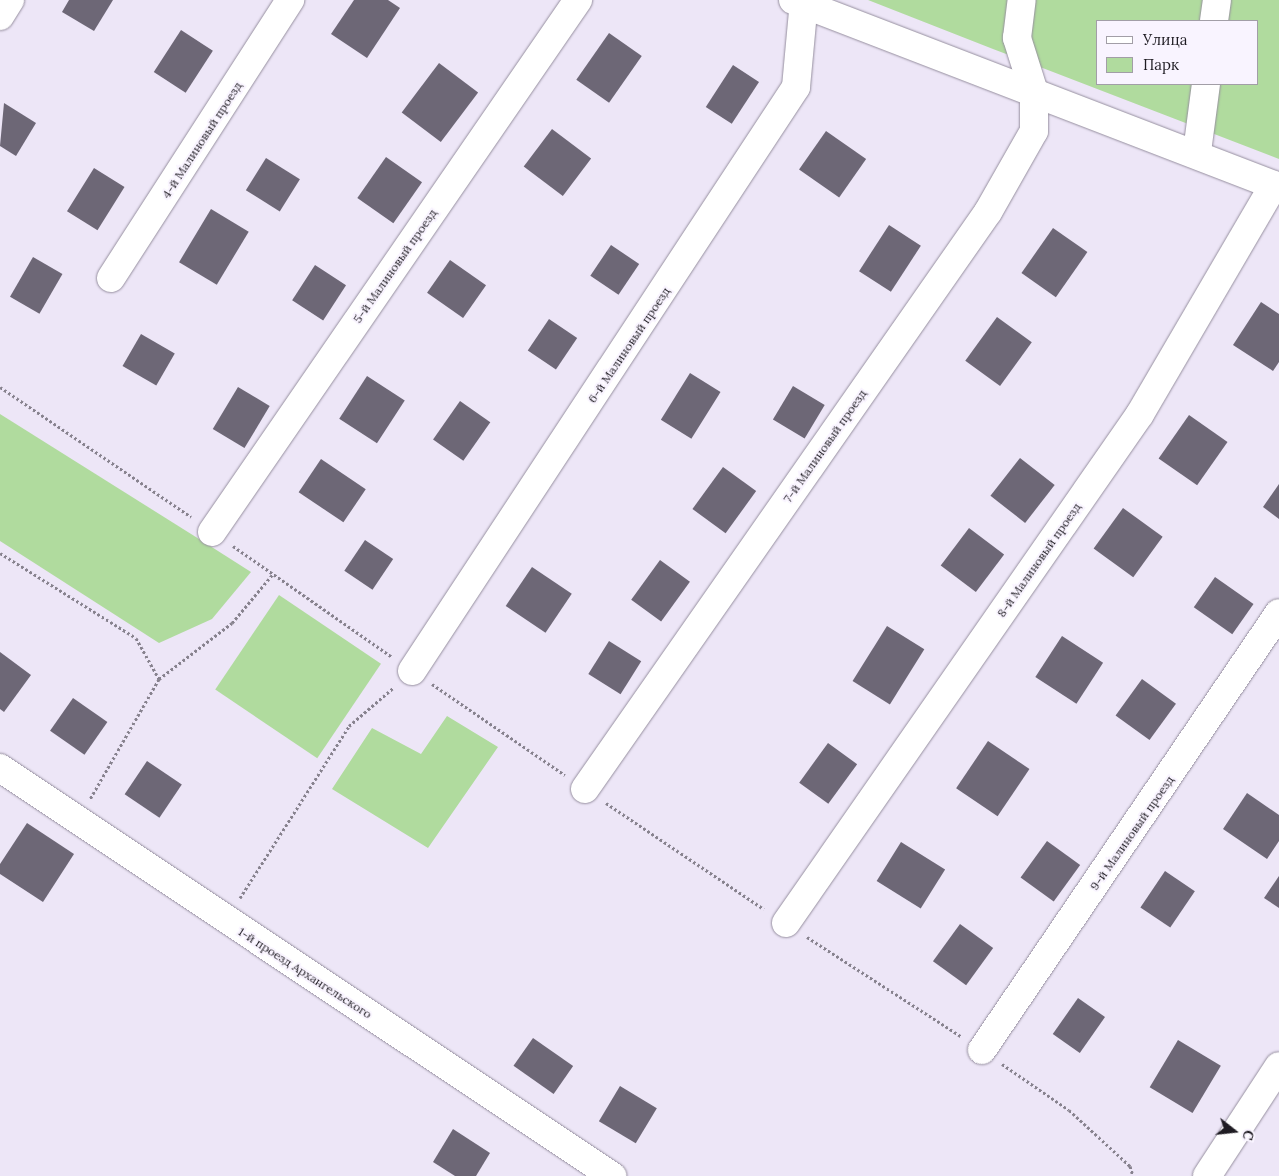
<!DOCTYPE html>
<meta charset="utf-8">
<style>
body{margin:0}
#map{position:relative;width:1279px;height:1176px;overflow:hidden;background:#ede6f7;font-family:Lora,serif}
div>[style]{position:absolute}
.green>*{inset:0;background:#b0db9e;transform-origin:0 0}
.building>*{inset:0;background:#6d6776;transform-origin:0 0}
.path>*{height:3px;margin-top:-1.5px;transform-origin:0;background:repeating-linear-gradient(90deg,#87828e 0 2.5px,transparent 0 5px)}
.roads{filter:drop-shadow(0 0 1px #968f9f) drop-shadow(0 0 1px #968f9f)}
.minor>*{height:28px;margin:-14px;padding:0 14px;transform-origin:14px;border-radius:14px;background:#fff}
span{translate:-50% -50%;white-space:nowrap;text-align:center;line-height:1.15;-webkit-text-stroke:4px #f9f4ff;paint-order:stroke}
.street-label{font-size:12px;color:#1f1c23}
.legend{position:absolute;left:1096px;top:20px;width:162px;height:65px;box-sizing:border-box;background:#f9f4ff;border:1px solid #a29ea7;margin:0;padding:6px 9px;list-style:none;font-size:15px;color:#1f1c23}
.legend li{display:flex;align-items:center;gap:10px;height:25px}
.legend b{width:25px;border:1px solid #a29ea7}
.north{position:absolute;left:1209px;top:1106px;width:50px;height:50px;-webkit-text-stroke:4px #f9f4ff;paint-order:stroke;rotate:106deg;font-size:14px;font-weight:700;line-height:20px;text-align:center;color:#1f1c23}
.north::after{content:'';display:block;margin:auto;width:18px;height:22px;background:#1f1c23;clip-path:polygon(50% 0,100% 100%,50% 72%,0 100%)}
</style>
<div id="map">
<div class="green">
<div style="clip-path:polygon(evenodd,868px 0,1279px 0,1279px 159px,993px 49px,868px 0,1098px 21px,1258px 21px,1258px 84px,1098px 84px,1098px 21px)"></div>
<div style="clip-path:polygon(0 414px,207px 544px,251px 572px,212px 619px,159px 643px,0 541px)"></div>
<div style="left:279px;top:595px;width:123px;height:114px;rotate:34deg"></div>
<div style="clip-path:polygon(447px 716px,498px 747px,428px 848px,332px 789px,372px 728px,421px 754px)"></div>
</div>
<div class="building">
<div style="clip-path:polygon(69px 0,113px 0,94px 31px,62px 12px)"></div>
<div style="clip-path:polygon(354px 0,388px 0,400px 8px,367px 58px,331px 34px)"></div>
<div style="left:181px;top:30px;width:38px;height:50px;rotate:33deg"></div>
<div style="left:609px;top:33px;width:40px;height:57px;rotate:35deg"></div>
<div style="left:439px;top:63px;width:49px;height:62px;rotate:37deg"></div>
<div style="left:733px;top:65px;width:31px;height:50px;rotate:33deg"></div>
<div style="clip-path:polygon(4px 103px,36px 123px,16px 156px,0 146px)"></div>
<div style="left:552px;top:129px;width:49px;height:47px;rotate:37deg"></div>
<div style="left:826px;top:131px;width:49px;height:47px;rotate:35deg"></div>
<div style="left:386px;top:157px;width:44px;height:50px;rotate:35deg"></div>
<div style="left:266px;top:158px;width:40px;height:38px;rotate:32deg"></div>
<div style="left:94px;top:168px;width:36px;height:51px;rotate:32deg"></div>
<div style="left:211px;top:209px;width:44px;height:62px;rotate:31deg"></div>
<div style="left:889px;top:225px;width:38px;height:55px;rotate:33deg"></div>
<div style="left:1053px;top:228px;width:42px;height:55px;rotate:35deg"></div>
<div style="left:611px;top:245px;width:34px;height:37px;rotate:34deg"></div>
<div style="left:33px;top:257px;width:34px;height:46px;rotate:30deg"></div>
<div style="left:450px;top:260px;width:44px;height:40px;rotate:35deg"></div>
<div style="left:315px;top:265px;width:37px;height:42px;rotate:33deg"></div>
<div style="clip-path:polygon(1261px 302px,1279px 314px,1279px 362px,1273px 371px,1233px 345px)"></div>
<div style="left:997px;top:317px;width:43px;height:54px;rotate:36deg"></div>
<div style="left:549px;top:319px;width:34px;height:38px;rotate:34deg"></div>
<div style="left:141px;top:334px;width:39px;height:37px;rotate:30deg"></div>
<div style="left:690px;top:373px;width:36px;height:55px;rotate:32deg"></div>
<div style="left:367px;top:376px;width:45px;height:51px;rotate:33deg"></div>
<div style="left:793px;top:386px;width:37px;height:39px;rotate:31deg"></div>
<div style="left:238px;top:387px;width:37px;height:49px;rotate:31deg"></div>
<div style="left:460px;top:401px;width:37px;height:47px;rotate:35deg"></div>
<div style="left:1189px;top:415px;width:47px;height:53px;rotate:35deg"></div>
<div style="left:1020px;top:458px;width:44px;height:48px;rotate:38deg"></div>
<div style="left:321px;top:459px;width:54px;height:40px;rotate:34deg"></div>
<div style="left:723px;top:467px;width:41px;height:52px;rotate:36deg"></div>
<div style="clip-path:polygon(1279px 484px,1279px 519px,1263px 507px)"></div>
<div style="left:1123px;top:508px;width:49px;height:50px;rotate:36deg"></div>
<div style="left:969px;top:528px;width:44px;height:47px;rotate:37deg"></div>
<div style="left:365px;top:540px;width:34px;height:37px;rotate:34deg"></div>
<div style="left:660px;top:560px;width:37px;height:49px;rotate:36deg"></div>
<div style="left:532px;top:567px;width:48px;height:47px;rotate:34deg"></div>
<div style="left:1215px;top:577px;width:47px;height:37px;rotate:35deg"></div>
<div style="left:887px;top:626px;width:44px;height:65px;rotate:32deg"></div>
<div style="left:1062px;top:636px;width:49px;height:49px;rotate:33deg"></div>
<div style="left:609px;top:641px;width:38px;height:39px;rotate:32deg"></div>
<div style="clip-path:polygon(0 652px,31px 675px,4px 712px,0 709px)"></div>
<div style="left:1142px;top:679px;width:42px;height:45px;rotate:36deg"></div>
<div style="left:73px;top:698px;width:42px;height:40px;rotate:35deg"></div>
<div style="left:988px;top:741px;width:50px;height:57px;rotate:34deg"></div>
<div style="left:828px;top:743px;width:36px;height:49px;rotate:36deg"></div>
<div style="left:147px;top:761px;width:42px;height:40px;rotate:34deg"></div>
<div style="clip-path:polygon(1247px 793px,1279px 815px,1279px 841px,1267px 859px,1223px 829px)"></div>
<div style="clip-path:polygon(27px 823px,74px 854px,43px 902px,0 874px,0 864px)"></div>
<div style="left:1047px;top:841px;width:41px;height:45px;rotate:36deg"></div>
<div style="left:901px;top:842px;width:52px;height:46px;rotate:32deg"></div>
<div style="left:1165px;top:871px;width:36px;height:44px;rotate:34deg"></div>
<div style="clip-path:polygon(1279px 876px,1279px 908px,1264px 898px)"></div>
<div style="left:960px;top:924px;width:41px;height:46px;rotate:36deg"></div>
<div style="left:1078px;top:998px;width:33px;height:44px;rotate:35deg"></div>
<div style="left:533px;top:1038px;width:49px;height:34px;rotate:35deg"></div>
<div style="left:1178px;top:1040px;width:50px;height:55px;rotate:31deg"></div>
<div style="left:620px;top:1086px;width:43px;height:41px;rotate:31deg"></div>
<div style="clip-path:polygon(453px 1129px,490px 1153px,476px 1176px,455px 1176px,433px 1162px)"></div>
</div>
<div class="path">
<div style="left:0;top:387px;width:231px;rotate:34.2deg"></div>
<div style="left:233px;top:546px;width:194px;rotate:34.9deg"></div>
<div style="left:0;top:553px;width:160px;rotate:32deg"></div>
<div style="left:136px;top:638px;width:47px;rotate:60.7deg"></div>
<div style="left:159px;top:679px;width:138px;rotate:119.9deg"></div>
<div style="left:159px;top:679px;width:92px;rotate:-37.5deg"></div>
<div style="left:232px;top:623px;width:64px;rotate:-50.1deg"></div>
<div style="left:432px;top:684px;width:161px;rotate:34.4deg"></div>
<div style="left:606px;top:803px;width:190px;rotate:33.9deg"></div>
<div style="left:240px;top:898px;width:204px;rotate:-57.6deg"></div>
<div style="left:349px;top:726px;width:58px;rotate:-40.8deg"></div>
<div style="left:807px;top:937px;width:184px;rotate:32.8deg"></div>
<div style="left:1002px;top:1064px;width:81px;rotate:34.5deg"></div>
<div style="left:1069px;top:1110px;width:83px;rotate:42.6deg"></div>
<div style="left:1130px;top:1166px;width:10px;rotate:73deg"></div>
</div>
<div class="roads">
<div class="minor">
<div style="left:793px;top:0;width:521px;rotate:21.05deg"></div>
<div style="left:0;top:16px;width:19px;rotate:-58deg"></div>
<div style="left:1214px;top:21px;width:21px;rotate:-82deg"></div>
<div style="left:1197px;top:152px;width:69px;rotate:-82.5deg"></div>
<div style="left:111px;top:278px;width:331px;rotate:-57.2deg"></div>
<div style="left:212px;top:532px;width:646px;rotate:-55.47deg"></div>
<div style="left:412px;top:671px;width:699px;rotate:-56.67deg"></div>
<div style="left:796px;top:87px;width:87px;rotate:-84.7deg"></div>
<div style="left:0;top:768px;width:736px;rotate:33.69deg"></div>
<div style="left:585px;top:789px;width:704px;rotate:-55.07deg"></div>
<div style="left:988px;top:212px;width:93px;rotate:-60.4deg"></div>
<div style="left:1034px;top:131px;width:39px;rotate:-90deg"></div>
<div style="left:1034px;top:92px;width:57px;rotate:-107.5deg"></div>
<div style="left:1017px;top:38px;width:38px;rotate:-83deg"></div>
<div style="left:786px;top:923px;width:620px;rotate:-55.18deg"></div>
<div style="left:1140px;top:414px;width:265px;rotate:-59.7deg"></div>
<div style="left:982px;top:1050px;width:528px;rotate:-55.8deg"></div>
<div style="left:1207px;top:1176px;width:131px;rotate:-56.8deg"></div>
</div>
</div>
<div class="street-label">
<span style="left:202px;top:140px;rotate:-57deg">4-й Малиновый проезд</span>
<span style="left:395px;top:266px;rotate:-55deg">5-й Малиновый проезд</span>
<span style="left:629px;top:345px;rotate:-56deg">6-й Малиновый проезд</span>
<span style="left:825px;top:446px;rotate:-55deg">7-й Малиновый проезд</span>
<span style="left:1039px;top:560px;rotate:-55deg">8-й Малиновый проезд</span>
<span style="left:1132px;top:833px;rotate:-55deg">9-й Малиновый проезд</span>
<span style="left:305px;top:973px;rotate:33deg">1-й проезд Архангельского</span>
</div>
<ul class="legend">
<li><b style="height:6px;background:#fff"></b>Улица</li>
<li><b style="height:14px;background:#b0db9e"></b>Парк</li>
</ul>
<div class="north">С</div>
</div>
